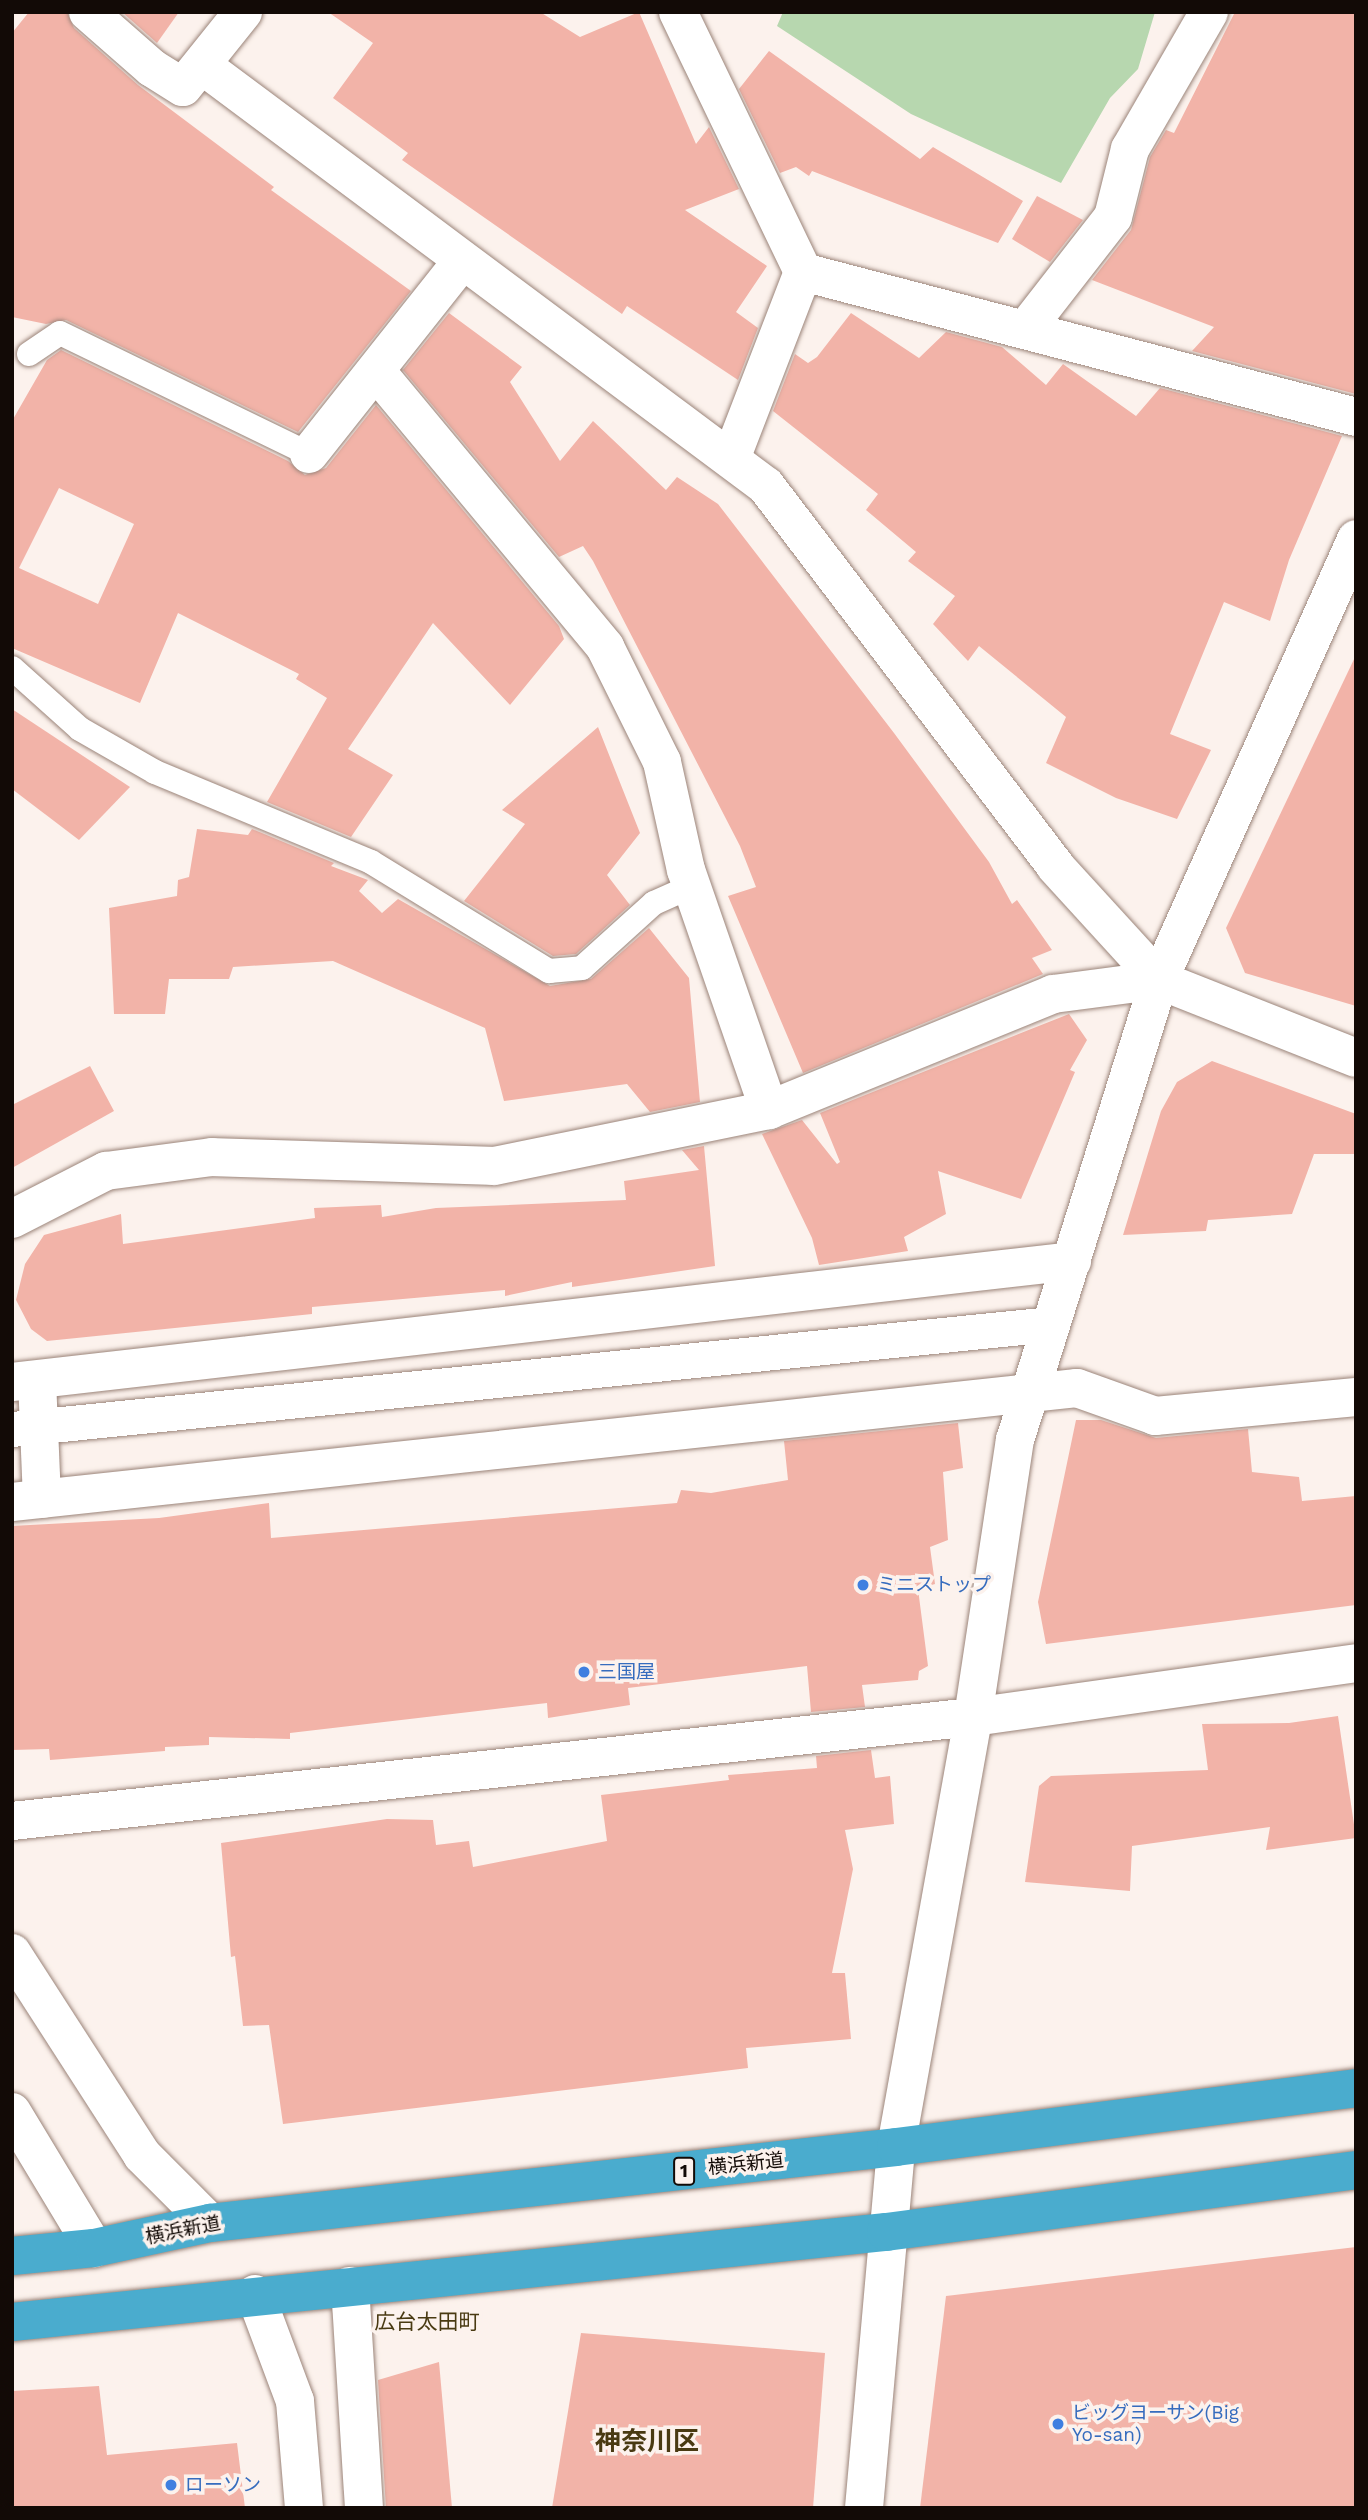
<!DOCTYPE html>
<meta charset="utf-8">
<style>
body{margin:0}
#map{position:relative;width:1368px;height:2520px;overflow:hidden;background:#fcf2ed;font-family:"Work Sans","Noto Sans JP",sans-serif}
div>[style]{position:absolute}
.green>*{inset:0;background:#b7d7af}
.building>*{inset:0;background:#f2b3a8}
.roads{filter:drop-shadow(0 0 2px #9b8479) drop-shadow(0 0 2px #9b8479)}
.service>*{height:24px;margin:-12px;padding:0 12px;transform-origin:12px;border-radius:12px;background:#fff}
.pedestrian>*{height:35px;margin:-17.5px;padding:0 17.5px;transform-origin:17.5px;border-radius:17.5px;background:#fff}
.minor>*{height:38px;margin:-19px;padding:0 19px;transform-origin:19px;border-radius:19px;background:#fff}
.tertiary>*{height:38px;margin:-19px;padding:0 19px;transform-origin:19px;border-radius:19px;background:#fff}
.trunk>*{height:38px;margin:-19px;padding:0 19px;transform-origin:19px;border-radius:19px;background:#4aacce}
.dots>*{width:19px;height:19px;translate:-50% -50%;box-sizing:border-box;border:4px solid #fcf2ed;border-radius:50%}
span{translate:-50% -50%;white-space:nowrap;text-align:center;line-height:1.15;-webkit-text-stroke:7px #fcf2ed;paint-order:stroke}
.shield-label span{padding:2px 5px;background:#fcf2ed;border:2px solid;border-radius:5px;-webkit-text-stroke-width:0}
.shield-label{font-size:18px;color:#120a06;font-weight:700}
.shop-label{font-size:19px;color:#366cbe}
.left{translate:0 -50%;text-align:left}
.street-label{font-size:19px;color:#120a06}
.neighbourhood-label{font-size:21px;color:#493a12}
.district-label{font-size:26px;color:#493a12;font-weight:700}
.frame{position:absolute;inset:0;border:14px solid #120a06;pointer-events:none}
</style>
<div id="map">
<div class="green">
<div style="clip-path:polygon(783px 12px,1155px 12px,1138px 69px,1110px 98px,1061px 183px,911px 114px,777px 26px)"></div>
</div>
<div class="building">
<div style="clip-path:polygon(29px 12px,67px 12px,74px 28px,138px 85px,274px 187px,271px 190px,411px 291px,298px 432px,66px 320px,46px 324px,12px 317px,12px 33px)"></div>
<div style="clip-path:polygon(122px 12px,179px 12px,157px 43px)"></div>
<div style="clip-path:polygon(328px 12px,540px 12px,580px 37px,639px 12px,696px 144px,709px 127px,739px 189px,685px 210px,767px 266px,736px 312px,758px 328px,738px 380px,627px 306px,622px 314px,402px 160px,408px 153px,333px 98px,373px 43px)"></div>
<div style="clip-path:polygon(1235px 12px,1356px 12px,1356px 394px,1192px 351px,1214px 327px,1092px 280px,1131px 230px,1150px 157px,1166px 130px,1174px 133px)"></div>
<div style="clip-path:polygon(769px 51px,920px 159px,933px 147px,1023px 201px,998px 243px,812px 171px,809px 176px,796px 167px,780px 173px,739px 89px)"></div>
<div style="clip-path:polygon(1037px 196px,1083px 220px,1050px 262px,1012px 239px)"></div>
<div style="clip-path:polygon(449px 313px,522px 367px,510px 382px,560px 461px,593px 421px,666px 490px,677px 477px,718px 504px,894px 733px,989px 862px,1012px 904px,1017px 900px,1052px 950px,1032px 958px,1043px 974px,803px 1073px,728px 896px,756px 887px,740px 846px,593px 561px,583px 546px,559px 557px,403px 370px)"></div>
<div style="clip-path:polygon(851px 313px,919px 358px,946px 332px,1002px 347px,1046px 385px,1063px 364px,1136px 416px,1160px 388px,1342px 436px,1289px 560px,1270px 621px,1224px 602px,1170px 734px,1211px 750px,1177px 819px,1116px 798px,1046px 763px,1066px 717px,979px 646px,968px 661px,933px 624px,955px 596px,908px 561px,916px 552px,866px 510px,878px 494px,773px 411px,795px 354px,808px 363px,817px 357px)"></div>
<div style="clip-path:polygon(evenodd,61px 350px,288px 461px,305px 475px,326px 468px,376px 405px,559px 626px,564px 639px,510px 705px,433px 623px,348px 749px,393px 775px,351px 837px,267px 802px,327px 698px,296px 679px,299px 674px,178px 613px,140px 703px,12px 648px,12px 421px,47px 360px,61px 350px,59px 488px,134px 524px,98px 604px,19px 568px,59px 488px)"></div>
<div style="clip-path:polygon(1356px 655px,1356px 1006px,1245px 973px,1226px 928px)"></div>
<div style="clip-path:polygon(12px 709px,130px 787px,79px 840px,12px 789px)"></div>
<div style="clip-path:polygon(598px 727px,640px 833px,607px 875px,630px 905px,576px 954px,553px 956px,464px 901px,525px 824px,502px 810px)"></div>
<div style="clip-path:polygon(197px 829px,248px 835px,252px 829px,334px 863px,331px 866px,368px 880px,359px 891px,382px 913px,398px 899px,550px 986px,591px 979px,649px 928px,689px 978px,700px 1102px,650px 1112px,627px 1084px,504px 1101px,485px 1028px,333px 961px,233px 967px,229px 979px,169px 979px,165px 1014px,114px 1014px,109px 908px,177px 896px,178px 880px,189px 877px)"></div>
<div style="clip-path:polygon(1069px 1014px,1087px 1040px,1070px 1070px,1075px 1072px,1021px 1199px,938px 1171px,946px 1214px,904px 1237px,908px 1251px,819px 1265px,812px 1238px,762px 1134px,802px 1120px,837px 1164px,840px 1162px,820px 1113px)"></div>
<div style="clip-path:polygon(1212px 1061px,1356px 1114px,1356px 1154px,1314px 1154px,1292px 1214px,1208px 1220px,1206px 1231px,1123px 1235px,1161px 1111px,1177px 1082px)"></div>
<div style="clip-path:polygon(90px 1066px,114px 1111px,12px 1168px,12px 1105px)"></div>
<div style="clip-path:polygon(704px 1146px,715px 1266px,572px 1287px,572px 1282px,505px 1296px,505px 1290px,312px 1307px,312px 1314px,47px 1341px,31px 1329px,16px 1300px,25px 1264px,44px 1235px,121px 1214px,123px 1244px,315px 1218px,314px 1208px,381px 1205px,382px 1217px,436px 1208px,626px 1200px,624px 1181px,699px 1170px,682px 1150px)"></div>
<div style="clip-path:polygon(1076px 1420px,1101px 1420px,1156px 1438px,1248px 1429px,1252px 1472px,1299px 1477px,1302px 1501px,1356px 1496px,1356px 1605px,1046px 1644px,1038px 1602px)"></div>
<div style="clip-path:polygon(958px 1423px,963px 1468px,943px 1472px,948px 1540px,930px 1547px,935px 1584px,918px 1589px,928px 1666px,919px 1671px,918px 1680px,862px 1685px,865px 1707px,811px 1712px,807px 1666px,628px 1688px,630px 1705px,548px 1718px,547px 1703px,290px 1733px,290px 1739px,209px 1737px,209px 1745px,165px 1747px,165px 1751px,50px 1760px,49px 1749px,12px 1750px,12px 1526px,159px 1518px,269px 1503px,271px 1538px,677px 1503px,681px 1490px,711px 1493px,788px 1480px,784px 1441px)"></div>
<div style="clip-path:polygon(1338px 1716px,1356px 1838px,1266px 1850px,1270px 1827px,1132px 1846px,1130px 1891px,1025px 1882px,1039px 1786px,1051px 1776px,1208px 1770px,1202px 1724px,1289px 1723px)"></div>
<div style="clip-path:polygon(871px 1750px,875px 1778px,890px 1776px,894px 1824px,845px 1830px,853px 1869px,832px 1973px,845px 1973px,851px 2039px,746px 2048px,748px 2068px,283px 2124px,269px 2025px,243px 2026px,235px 1956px,231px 1957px,221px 1843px,387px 1819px,433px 1820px,436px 1845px,469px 1841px,473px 1867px,607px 1841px,601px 1795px,729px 1780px,728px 1775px,817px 1768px,816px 1756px)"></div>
<div style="clip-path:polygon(1356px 2247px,1356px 2508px,920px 2508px,946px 2296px)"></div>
<div style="clip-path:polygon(581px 2333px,825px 2353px,813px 2508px,552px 2508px)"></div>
<div style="clip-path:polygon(439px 2362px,452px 2508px,386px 2508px,378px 2380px)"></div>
<div style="clip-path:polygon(99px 2386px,107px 2455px,237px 2443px,245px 2508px,12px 2508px,12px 2391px)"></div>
</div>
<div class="roads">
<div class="service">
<div style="left:29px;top:354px;width:37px;rotate:-34deg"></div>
<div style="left:60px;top:333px;width:277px;rotate:25.9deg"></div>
<div style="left:12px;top:668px;width:91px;rotate:41.9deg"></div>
<div style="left:80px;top:729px;width:86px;rotate:29.8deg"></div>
<div style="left:155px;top:772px;width:234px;rotate:22.6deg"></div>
<div style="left:371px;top:862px;width:209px;rotate:31.5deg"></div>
<div style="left:549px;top:971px;width:33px;rotate:-5deg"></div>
<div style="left:582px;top:968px;width:97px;rotate:-42.1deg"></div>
<div style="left:654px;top:903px;width:42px;rotate:-24.1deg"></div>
</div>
<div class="pedestrian">
<div style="left:12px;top:1429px;width:1045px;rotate:-5.77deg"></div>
</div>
<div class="minor">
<div style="left:88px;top:12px;width:85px;rotate:41.2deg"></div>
<div style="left:152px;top:68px;width:36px;rotate:32deg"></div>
<div style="left:183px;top:87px;width:96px;rotate:-51.3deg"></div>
<div style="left:678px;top:12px;width:288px;rotate:64.3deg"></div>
<div style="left:803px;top:272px;width:200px;rotate:111.1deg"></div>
<div style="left:203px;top:66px;width:702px;rotate:36.72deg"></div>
<div style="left:766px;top:486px;width:477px;rotate:52.7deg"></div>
<div style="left:1055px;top:866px;width:154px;rotate:47.6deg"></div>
<div style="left:1159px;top:980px;width:212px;rotate:21.6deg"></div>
<div style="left:803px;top:272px;width:572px;rotate:14.69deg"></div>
<div style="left:1025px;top:330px;width:143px;rotate:-52.1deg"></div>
<div style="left:1113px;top:217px;width:70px;rotate:-76deg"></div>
<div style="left:1130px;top:149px;width:158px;rotate:-60deg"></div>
<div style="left:376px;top:371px;width:359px;rotate:50.3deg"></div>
<div style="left:605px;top:647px;width:128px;rotate:63.6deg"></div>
<div style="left:662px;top:762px;width:111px;rotate:77.5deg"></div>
<div style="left:686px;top:870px;width:254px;rotate:70.9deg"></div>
<div style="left:309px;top:454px;width:245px;rotate:-51.6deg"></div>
<div style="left:12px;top:1219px;width:106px;rotate:-27.1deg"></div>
<div style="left:106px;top:1171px;width:107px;rotate:-7.5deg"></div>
<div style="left:212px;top:1157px;width:282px;rotate:1.8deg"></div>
<div style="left:494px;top:1166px;width:281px;rotate:-11.5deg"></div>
<div style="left:769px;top:1110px;width:307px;rotate:-22.2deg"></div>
<div style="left:1053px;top:994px;width:107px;rotate:-7.5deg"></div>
<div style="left:37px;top:1380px;width:119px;rotate:87.6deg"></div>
<div style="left:12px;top:1382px;width:1067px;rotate:-6.51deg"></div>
<div style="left:12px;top:1502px;width:1071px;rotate:-6.11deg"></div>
<div style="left:1077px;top:1388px;width:83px;rotate:19.7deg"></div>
<div style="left:1155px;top:1416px;width:202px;rotate:-5.4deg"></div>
<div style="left:12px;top:1953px;width:240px;rotate:57.2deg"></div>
<div style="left:142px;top:2155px;width:96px;rotate:45deg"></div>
<div style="left:12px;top:2112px;width:159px;rotate:58.9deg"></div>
<div style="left:350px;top:2286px;width:222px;rotate:86.4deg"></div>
<div style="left:255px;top:2294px;width:114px;rotate:69.5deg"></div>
<div style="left:295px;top:2401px;width:107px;rotate:85.2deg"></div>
</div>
<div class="tertiary">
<div style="left:12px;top:1821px;width:967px;rotate:-6.18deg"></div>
<div style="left:973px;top:1717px;width:387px;rotate:-8deg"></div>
<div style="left:864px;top:2508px;width:362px;rotate:-84.9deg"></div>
<div style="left:896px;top:2147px;width:437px;rotate:-79.8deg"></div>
<div style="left:973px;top:1717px;width:280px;rotate:-81.4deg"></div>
<div style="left:1015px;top:1440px;width:482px;rotate:-72.6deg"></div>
<div style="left:1159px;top:980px;width:483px;rotate:-65.9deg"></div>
</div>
<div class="trunk">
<div style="left:12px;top:2256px;width:82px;rotate:-5.6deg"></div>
<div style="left:94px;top:2248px;width:119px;rotate:-12.2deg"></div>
<div style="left:210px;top:2223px;width:690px;rotate:-6.32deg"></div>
<div style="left:896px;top:2147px;width:464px;rotate:-7.3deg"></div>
<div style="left:12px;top:2322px;width:879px;rotate:-5.88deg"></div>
<div style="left:886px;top:2232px;width:474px;rotate:-7.5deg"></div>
</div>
</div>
<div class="dots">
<div style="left:863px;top:1585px;background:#3f7fe0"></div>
<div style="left:584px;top:1672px;background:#3f7fe0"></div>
<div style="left:1058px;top:2424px;background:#3f7fe0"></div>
<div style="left:171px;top:2485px;background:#3f7fe0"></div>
</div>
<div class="shield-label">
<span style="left:684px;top:2171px">1</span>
</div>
<div class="shop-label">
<span class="left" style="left:877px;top:1585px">ミニストップ</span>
<span class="left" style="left:598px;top:1672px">三国屋</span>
<span class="left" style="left:1072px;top:2424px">ビッグヨーサン(Big<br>Yo-san)</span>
<span class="left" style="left:185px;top:2485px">ローソン</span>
</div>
<div class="street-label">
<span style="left:746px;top:2164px;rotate:-6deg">横浜新道</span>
<span style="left:183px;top:2230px;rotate:-11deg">横浜新道</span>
</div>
<div class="neighbourhood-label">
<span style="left:427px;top:2322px">広台太田町</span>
</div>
<div class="district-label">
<span style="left:647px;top:2442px">神奈川区</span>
</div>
<div class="frame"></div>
</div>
